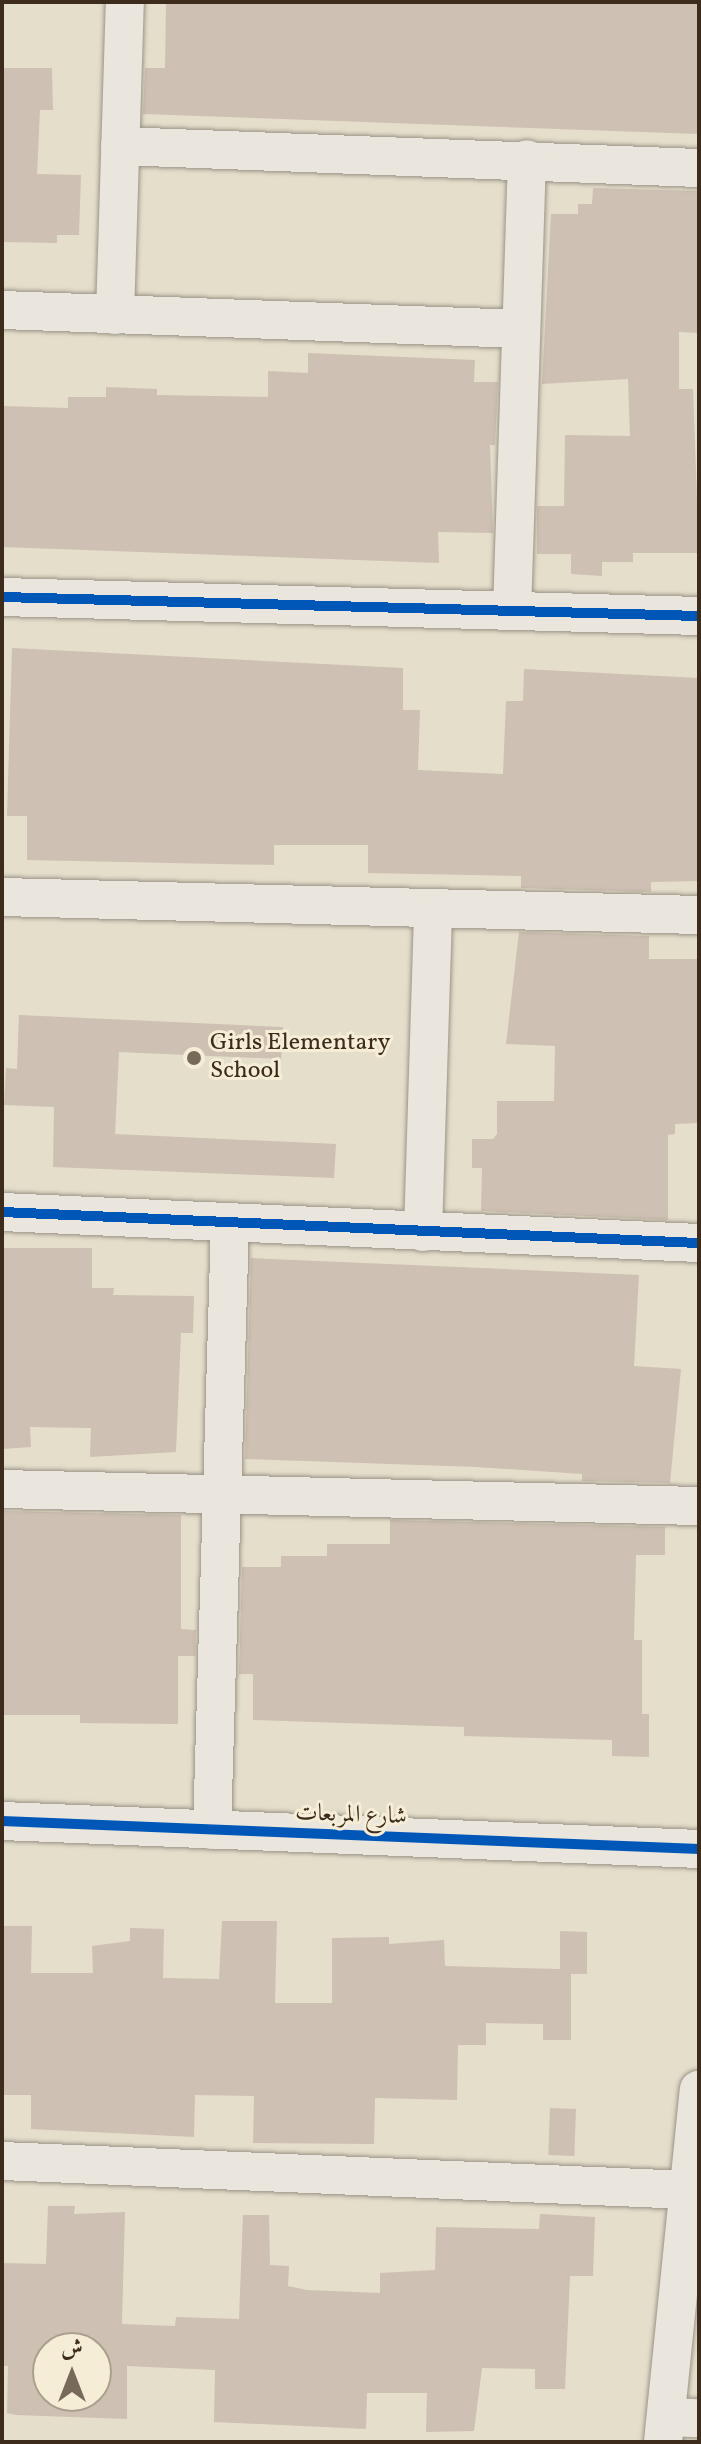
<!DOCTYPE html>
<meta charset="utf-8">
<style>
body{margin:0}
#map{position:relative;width:701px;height:2444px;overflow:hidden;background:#e5decb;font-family:Vollkorn,Amiri,serif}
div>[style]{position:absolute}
.building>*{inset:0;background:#cec0b2;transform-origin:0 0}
.roads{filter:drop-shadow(0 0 2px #9b9488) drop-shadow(0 0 2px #9b9488)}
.minor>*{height:38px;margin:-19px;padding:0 19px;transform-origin:19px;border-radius:19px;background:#eae6dd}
.cycleway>*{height:10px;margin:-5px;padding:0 5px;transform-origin:5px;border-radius:5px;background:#0057b8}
.dots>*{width:22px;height:22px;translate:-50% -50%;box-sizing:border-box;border:4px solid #f5edd6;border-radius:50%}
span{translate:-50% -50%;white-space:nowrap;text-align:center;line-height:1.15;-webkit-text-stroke:6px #f5edd6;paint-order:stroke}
.poi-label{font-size:24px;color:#3d2c1c}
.left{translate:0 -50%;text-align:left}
.street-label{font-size:24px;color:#3d2c1c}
.frame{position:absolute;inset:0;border:4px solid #3d2c1c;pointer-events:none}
.north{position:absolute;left:32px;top:2332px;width:80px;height:80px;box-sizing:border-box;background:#f5edd6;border:2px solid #aba08c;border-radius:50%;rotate:0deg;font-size:22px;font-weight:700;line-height:32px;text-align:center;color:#3d2c1c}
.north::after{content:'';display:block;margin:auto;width:28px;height:36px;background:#786a59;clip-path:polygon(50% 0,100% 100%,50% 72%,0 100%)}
</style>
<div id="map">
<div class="building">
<div style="clip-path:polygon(166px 2px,699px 2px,699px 134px,143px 114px,145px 68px,165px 68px)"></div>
<div style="clip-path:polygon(2px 68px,52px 68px,53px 110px,40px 110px,37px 174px,81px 175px,79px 235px,57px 235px,57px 243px,2px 242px)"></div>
<div style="clip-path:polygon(593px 188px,699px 191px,699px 333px,679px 332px,679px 389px,693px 389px,699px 553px,633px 553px,633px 562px,602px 562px,602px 576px,571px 574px,571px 554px,537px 554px,537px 506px,564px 506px,565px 435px,630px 436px,628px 379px,542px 384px,551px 214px,578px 214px,578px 204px,592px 204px)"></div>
<div style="clip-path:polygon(308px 353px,475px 360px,474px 382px,498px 382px,495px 445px,490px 445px,493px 533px,438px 532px,439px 563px,2px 547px,2px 406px,68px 408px,68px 397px,106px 397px,106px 387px,157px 389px,157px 395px,268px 397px,268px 371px,308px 373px)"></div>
<div style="clip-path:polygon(12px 648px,403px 668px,403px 710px,420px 710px,418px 770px,503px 774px,506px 701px,523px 701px,524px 669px,699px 678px,699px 881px,651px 882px,651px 892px,521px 888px,521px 876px,368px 873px,368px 845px,274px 845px,274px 865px,27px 860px,27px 816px,7px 816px)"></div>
<div style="clip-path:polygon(519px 932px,649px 936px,649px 959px,699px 959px,699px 1123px,675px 1124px,675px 1134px,668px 1135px,668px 1220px,481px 1211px,482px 1168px,472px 1168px,472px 1139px,493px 1139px,497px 1134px,497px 1101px,554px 1101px,555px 1046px,506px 1044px)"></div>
<div style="clip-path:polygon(19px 1015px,283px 1027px,281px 1059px,119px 1052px,115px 1134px,336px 1144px,334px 1178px,53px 1167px,54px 1107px,4px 1105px,6px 1068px,17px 1069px)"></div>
<div style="clip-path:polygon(3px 1248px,92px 1248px,92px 1288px,114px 1288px,113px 1295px,194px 1296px,193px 1333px,181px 1333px,176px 1452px,90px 1457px,91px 1428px,30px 1427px,31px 1447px,2px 1449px)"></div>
<div style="clip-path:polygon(251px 1258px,639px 1275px,634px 1366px,681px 1369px,670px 1483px,582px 1481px,582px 1474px,476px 1467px,245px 1459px)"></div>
<div style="clip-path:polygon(2px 1511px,181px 1515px,181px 1629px,196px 1630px,195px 1656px,178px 1656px,178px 1724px,80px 1723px,80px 1715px,3px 1715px)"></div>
<div style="clip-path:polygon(390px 1520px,665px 1527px,665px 1555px,636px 1555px,634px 1640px,642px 1640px,642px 1714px,649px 1714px,649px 1757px,612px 1756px,612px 1740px,464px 1736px,464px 1727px,253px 1720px,253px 1674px,239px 1674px,242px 1567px,281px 1567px,281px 1556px,327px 1556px,327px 1544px,390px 1544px)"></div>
<div style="clip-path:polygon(222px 1921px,277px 1921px,275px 2003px,332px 2003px,332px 1938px,389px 1937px,389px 1944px,444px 1940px,445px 1966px,560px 1969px,560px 1931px,587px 1932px,587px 1974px,571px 1974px,571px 2040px,543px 2040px,543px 2024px,486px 2023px,486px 2045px,458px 2045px,457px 2100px,375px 2098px,374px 2144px,253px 2143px,254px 2096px,195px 2095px,194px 2137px,31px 2129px,31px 2095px,2px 2095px,2px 1926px,32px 1926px,31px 1973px,93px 1973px,92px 1946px,130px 1941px,130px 1928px,164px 1929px,163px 1978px,219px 1979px)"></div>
<div style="left:550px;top:2108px;width:26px;height:47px;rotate:2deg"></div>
<div style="clip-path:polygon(evenodd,48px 2206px,75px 2206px,74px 2214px,125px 2212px,122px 2324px,175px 2326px,176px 2317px,239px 2319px,243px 2215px,269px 2215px,270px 2265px,289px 2266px,288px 2286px,307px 2290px,380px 2293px,380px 2273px,435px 2270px,436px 2227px,539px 2229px,540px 2214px,595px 2217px,593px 2276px,570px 2276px,565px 2389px,535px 2389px,535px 2369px,482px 2368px,474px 2431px,426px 2432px,427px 2393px,367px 2393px,366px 2429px,214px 2422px,215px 2370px,127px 2366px,127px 2419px,16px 2415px,7px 2413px,8px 2366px,2px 2366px,2px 2263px,46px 2264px,48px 2206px,48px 2348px,96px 2348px,96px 2396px,48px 2396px,48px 2348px)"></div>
</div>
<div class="roads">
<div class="minor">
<div style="left:120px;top:146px;width:579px;rotate:2.18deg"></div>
<div style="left:2px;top:310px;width:519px;rotate:2.1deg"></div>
<div style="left:115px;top:315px;width:313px;rotate:-88.2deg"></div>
<div style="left:2px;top:597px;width:697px;rotate:1.56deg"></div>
<div style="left:512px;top:611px;width:452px;rotate:-88.1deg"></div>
<div style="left:2px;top:897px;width:697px;rotate:1.48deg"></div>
<div style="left:2px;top:1212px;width:698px;rotate:2.55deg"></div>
<div style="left:423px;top:1232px;width:320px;rotate:-88.2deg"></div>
<div style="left:2px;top:1489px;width:697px;rotate:1.4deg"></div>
<div style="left:2px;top:1821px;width:698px;rotate:2.3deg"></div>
<div style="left:212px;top:1830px;width:605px;rotate:-88.3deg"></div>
<div style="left:2px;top:2161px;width:688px;rotate:2.42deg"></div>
<div style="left:666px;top:2417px;width:33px;rotate:2deg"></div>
<div style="left:663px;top:2442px;width:354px;rotate:-84.2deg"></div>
</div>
</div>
<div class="cycleway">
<div style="left:2px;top:597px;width:697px;rotate:1.56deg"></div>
<div style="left:2px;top:1212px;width:698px;rotate:2.55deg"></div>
<div style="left:2px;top:1821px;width:698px;rotate:2.3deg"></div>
</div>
<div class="dots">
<div style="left:194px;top:1058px;background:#786a59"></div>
</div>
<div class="poi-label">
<span class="left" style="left:210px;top:1058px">Girls Elementary<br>School</span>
</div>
<div class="street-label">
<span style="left:351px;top:1816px;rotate:2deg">شارع المربعات</span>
</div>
<div class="frame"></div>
<div class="north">ش</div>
</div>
